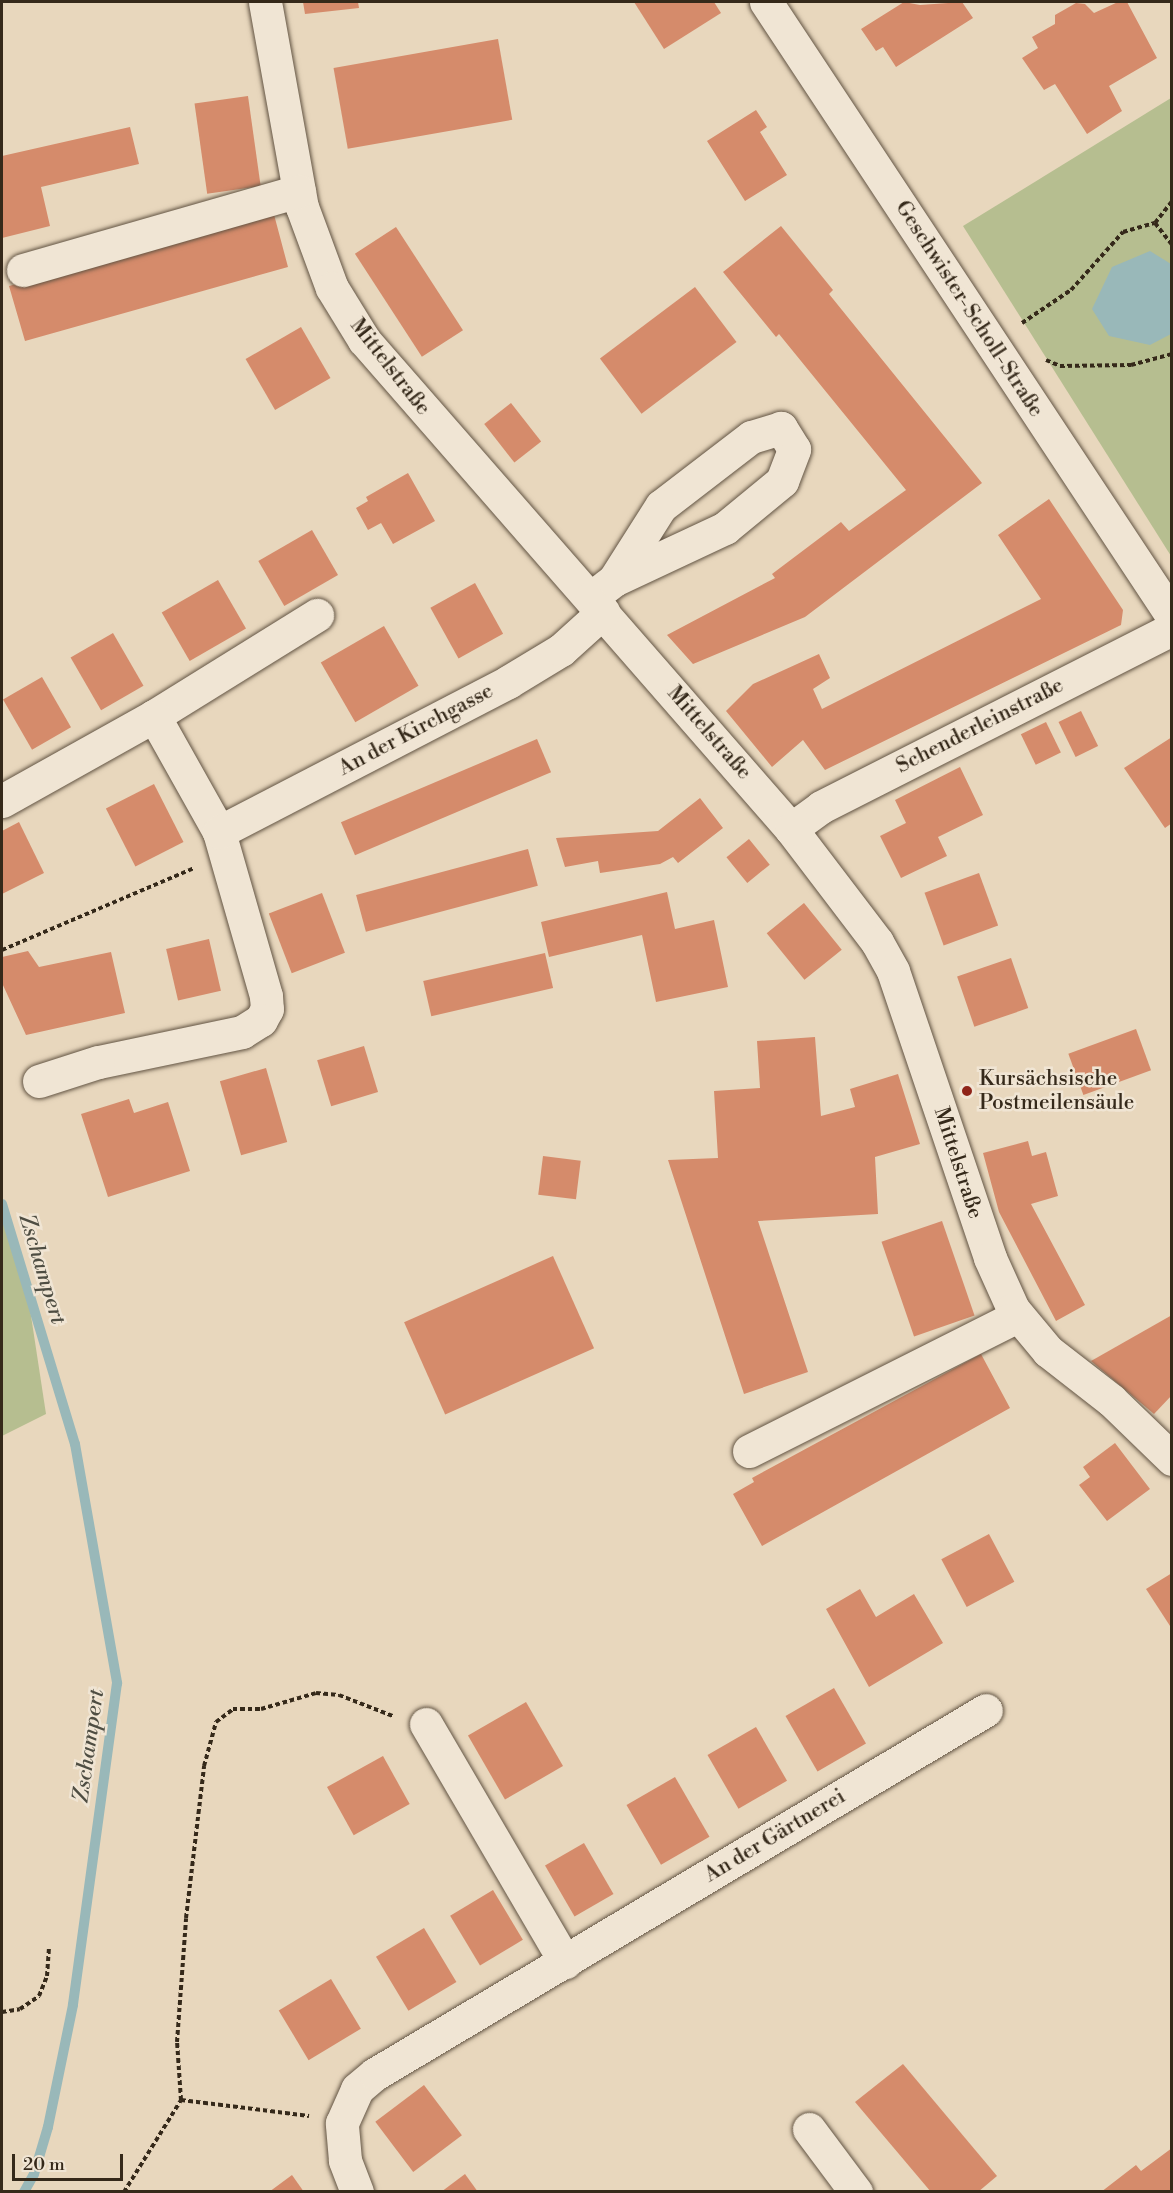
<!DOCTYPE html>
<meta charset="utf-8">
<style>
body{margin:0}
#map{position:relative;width:1173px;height:2193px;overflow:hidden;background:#e8d7bd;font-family:"Libre Bodoni",serif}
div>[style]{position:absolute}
.green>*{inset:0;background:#b6be90}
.water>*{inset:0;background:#99b8b9}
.stream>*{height:10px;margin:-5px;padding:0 5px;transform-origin:5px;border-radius:5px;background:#99b8b9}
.building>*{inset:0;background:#d58b6b;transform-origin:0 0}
.path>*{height:4px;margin-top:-2px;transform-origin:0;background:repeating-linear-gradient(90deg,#35291a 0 4.5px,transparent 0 7.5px)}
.roads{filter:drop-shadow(0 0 2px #625443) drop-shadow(0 0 2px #625443)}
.minor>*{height:33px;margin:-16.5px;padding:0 16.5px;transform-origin:16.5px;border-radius:16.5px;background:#f0e5d4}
.dots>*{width:16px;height:16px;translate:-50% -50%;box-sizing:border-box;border:3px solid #f0e5d4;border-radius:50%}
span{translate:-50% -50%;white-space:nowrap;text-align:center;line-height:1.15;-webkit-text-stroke:5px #f0e5d4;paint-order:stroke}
.street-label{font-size:21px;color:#35291a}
.poi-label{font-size:21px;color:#35291a}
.left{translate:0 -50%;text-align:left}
.water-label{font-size:22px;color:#4e4d42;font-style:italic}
.frame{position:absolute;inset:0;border:3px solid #35291a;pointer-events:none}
.scale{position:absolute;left:12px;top:2154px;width:111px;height:27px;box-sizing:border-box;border:3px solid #35291a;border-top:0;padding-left:8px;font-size:18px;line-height:21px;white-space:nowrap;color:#35291a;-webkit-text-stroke:4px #f0e5d4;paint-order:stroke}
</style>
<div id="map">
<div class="green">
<div style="clip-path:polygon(1171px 98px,1171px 556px,963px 226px)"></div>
<div style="clip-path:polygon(2px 1204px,26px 1283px,46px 1414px,2px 1436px)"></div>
</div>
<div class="water">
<div style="clip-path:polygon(1150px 251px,1171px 264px,1171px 334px,1150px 345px,1109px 336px,1092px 309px,1112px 267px)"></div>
</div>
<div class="stream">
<div style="left:2px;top:1204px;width:251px;rotate:73.1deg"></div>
<div style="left:75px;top:1444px;width:243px;rotate:80deg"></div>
<div style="left:117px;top:1683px;width:325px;rotate:97.8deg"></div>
<div style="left:73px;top:2005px;width:125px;rotate:101.6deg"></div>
<div style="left:48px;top:2127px;width:49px;rotate:106.6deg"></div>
<div style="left:34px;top:2174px;width:21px;rotate:119deg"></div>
</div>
<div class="building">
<div style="clip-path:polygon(303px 2px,358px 2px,359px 8px,305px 14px)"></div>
<div style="clip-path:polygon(634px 2px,714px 2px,721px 13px,664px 49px)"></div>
<div style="clip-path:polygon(904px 2px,920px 5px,962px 2px,973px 18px,896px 67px,883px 47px,876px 51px,861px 29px)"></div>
<div style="clip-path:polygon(1118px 2px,1127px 2px,1157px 58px,1109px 86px,1122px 111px,1087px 134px,1055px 84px,1044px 90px,1022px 58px,1038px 48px,1032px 37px,1055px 24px,1055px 15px,1076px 3px,1085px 4px,1094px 13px)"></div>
<div style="left:498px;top:39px;width:82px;height:167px;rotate:80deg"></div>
<div style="left:248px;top:96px;width:91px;height:54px;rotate:82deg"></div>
<div style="clip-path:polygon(756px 110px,767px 127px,760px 132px,787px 175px,745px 201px,707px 141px)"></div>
<div style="clip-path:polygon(130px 127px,139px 164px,41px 187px,50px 226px,2px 238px,2px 156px)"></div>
<div style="clip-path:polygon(272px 207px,288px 267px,25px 341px,9px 286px,188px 236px)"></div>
<div style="clip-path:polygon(781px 226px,833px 290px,829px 294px,982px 483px,805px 617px,693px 664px,667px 635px,775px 578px,772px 574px,841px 522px,849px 531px,906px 490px,779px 334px,776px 337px,723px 272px)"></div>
<div style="left:396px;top:227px;width:123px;height:49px;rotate:57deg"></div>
<div style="left:695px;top:287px;width:69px;height:119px;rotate:53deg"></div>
<div style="left:301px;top:327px;width:59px;height:64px;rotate:60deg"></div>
<div style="left:511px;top:403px;width:49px;height:34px;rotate:52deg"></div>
<div style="clip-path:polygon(408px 473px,435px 521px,393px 544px,381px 523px,368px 530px,356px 508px,368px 501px,366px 497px)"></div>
<div style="clip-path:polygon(1049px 499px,1123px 610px,1121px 625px,825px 770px,803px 740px,772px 767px,726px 711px,753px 684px,819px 654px,830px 678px,813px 689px,822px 709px,1041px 599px,998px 535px)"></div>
<div style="left:312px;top:530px;width:52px;height:62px;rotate:60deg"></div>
<div style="left:218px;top:580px;width:56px;height:65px;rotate:60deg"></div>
<div style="left:475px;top:583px;width:58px;height:51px;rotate:61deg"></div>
<div style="left:384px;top:626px;width:69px;height:73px;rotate:60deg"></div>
<div style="left:113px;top:633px;width:61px;height:49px;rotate:60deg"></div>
<div style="left:42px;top:677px;width:58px;height:45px;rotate:60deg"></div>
<div style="left:1081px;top:711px;width:39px;height:25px;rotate:64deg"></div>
<div style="left:1046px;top:722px;width:34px;height:28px;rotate:64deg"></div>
<div style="clip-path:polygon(1172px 737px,1172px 823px,1165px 828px,1124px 768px)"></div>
<div style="left:537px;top:739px;width:36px;height:213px;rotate:67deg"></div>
<div style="clip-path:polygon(960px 767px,983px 815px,938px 837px,947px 856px,901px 878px,880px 836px,906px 823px,895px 800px)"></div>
<div style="left:154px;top:784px;width:65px;height:54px;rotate:63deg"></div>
<div style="clip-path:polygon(700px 798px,723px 828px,678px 863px,673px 857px,660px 864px,600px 873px,598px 861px,565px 867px,556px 838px,658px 831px)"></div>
<div style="clip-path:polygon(19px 822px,44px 873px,2px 894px,2px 831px)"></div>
<div style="left:749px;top:839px;width:33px;height:29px;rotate:51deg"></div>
<div style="left:528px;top:849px;width:38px;height:178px;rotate:75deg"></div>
<div style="left:979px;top:873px;width:56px;height:58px;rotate:70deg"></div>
<div style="clip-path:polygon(667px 892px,675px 929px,714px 920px,728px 987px,656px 1002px,642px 935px,549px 957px,541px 922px)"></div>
<div style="left:322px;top:893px;width:64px;height:57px;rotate:69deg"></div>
<div style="left:804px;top:903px;width:60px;height:48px;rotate:51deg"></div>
<div style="left:209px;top:939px;width:53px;height:44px;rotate:77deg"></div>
<div style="clip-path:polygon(28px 951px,39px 967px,111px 952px,125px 1013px,26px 1035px,2px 983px,2px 957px)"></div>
<div style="left:545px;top:953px;width:36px;height:125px;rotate:77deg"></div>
<div style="left:1011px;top:958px;width:53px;height:57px;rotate:71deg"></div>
<div style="left:1136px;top:1029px;width:44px;height:72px;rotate:70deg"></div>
<div style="clip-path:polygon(815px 1037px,821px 1116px,855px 1107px,850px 1089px,898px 1074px,920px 1144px,875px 1157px,878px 1214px,758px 1221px,808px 1372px,744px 1394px,668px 1160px,718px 1158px,714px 1091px,760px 1088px,757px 1041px)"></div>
<div style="left:364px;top:1046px;width:48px;height:49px;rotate:73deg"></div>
<div style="left:266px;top:1068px;width:77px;height:48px;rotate:74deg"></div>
<div style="clip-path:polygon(129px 1099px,134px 1113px,168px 1102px,190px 1171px,108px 1197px,81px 1114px)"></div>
<div style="clip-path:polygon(1028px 1141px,1032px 1156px,1046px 1152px,1058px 1196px,1031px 1204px,1085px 1305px,1056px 1321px,999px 1212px,983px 1153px)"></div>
<div style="left:543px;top:1156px;width:38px;height:39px;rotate:7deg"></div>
<div style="left:942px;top:1221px;width:100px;height:64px;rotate:71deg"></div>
<div style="left:553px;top:1256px;width:101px;height:163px;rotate:66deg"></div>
<div style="clip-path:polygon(1172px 1315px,1172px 1395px,1154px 1414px,1091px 1361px)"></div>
<div style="clip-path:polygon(981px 1354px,1010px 1408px,762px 1546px,733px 1494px,754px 1482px,752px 1478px)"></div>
<div style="clip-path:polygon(1115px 1443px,1150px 1489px,1107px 1521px,1079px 1485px,1090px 1477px,1083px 1467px)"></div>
<div style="left:989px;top:1534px;width:54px;height:54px;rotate:62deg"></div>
<div style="clip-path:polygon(1172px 1573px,1172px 1629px,1146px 1589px)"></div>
<div style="clip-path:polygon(860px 1589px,876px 1617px,914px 1594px,943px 1643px,869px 1687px,826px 1609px)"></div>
<div style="left:834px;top:1688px;width:64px;height:56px;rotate:60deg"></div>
<div style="left:526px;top:1702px;width:74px;height:67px;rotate:60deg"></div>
<div style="left:756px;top:1727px;width:62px;height:56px;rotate:60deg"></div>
<div style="left:383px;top:1756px;width:55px;height:64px;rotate:61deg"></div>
<div style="left:675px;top:1777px;width:69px;height:56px;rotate:60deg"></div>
<div style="left:584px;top:1843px;width:59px;height:45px;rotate:60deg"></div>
<div style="left:493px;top:1890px;width:58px;height:50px;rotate:59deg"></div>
<div style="left:424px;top:1928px;width:63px;height:56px;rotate:59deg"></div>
<div style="left:331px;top:1979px;width:58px;height:61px;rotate:59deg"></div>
<div style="clip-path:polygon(903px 2064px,997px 2176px,978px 2192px,931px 2192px,855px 2102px)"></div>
<div style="left:424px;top:2085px;width:63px;height:61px;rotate:53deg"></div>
<div style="clip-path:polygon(1172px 2148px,1172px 2192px,1101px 2192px,1136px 2165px,1141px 2171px)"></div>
<div style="clip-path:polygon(465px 2174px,478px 2192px,441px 2192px)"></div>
<div style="clip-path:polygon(292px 2175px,304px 2192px,269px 2192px)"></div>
</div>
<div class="path">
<div style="left:1155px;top:223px;width:28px;rotate:52deg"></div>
<div style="left:1022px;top:323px;width:59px;rotate:-34deg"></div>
<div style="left:1071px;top:290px;width:78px;rotate:-48.1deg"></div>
<div style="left:1123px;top:232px;width:33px;rotate:-16deg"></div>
<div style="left:1155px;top:223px;width:28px;rotate:-52deg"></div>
<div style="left:1046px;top:360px;width:15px;rotate:23deg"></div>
<div style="left:1060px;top:366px;width:71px;rotate:-0.8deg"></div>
<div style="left:1131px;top:365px;width:42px;rotate:-15deg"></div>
<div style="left:2px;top:950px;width:209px;rotate:-23.1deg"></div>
<div style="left:2px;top:2012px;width:18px;rotate:-9deg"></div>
<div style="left:20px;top:2009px;width:23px;rotate:-34deg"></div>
<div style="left:39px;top:1996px;width:22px;rotate:-68deg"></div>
<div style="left:47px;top:1976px;width:30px;rotate:-86deg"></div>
<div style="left:181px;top:2100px;width:129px;rotate:7.1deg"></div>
<div style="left:124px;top:2192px;width:108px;rotate:-58.2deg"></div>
<div style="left:181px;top:2100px;width:58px;rotate:-93.9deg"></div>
<div style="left:177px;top:2042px;width:124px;rotate:-85.8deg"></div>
<div style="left:186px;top:1918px;width:153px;rotate:-83.2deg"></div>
<div style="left:204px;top:1766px;width:46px;rotate:-74.7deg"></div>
<div style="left:216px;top:1722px;width:21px;rotate:-37deg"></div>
<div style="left:233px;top:1709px;width:28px"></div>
<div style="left:261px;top:1709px;width:57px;rotate:-16.2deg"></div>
<div style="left:316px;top:1693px;width:23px;rotate:5deg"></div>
<div style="left:339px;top:1695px;width:58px;rotate:21.3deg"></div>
</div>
<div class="roads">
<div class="minor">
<div style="left:265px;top:2px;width:208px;rotate:79.8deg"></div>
<div style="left:302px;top:207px;width:86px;rotate:69.7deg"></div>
<div style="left:332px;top:288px;width:61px;rotate:58.4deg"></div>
<div style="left:364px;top:340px;width:649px;rotate:48.87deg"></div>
<div style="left:791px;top:829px;width:142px;rotate:52.7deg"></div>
<div style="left:877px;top:942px;width:33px;rotate:61deg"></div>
<div style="left:893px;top:971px;width:303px;rotate:71.3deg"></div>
<div style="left:990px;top:1258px;width:56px;rotate:65.7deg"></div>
<div style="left:1013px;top:1309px;width:55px;rotate:50.2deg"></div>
<div style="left:1048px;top:1351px;width:80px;rotate:37.9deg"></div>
<div style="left:1111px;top:1400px;width:85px;rotate:44deg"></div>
<div style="left:766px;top:2px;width:736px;rotate:56.53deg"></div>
<div style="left:23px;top:270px;width:287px;rotate:-16deg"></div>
<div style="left:591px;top:598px;width:29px;rotate:-38deg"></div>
<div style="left:614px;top:580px;width:123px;rotate:-25.1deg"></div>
<div style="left:725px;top:528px;width:74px;rotate:-39.5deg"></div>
<div style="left:782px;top:481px;width:34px;rotate:-69deg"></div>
<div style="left:794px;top:449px;width:25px;rotate:-122deg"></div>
<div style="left:781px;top:428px;width:31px;rotate:163deg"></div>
<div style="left:751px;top:437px;width:113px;rotate:142.5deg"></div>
<div style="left:661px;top:506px;width:88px;rotate:122.4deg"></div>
<div style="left:154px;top:716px;width:192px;rotate:-31.8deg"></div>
<div style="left:2px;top:801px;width:174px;rotate:-29.2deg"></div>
<div style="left:154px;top:716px;width:133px;rotate:60.7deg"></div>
<div style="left:219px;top:832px;width:171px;rotate:74deg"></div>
<div style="left:266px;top:996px;width:13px;rotate:86deg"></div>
<div style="left:267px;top:1009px;width:13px;rotate:119deg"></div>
<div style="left:261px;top:1020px;width:22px;rotate:148deg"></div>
<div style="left:242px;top:1032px;width:147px;rotate:168.2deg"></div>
<div style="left:98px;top:1062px;width:62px;rotate:162.1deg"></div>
<div style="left:791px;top:829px;width:37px;rotate:-36deg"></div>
<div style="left:821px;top:807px;width:394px;rotate:-26.9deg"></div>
<div style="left:219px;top:832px;width:326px;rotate:-27.4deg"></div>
<div style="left:508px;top:682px;width:62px;rotate:-31.1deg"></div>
<div style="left:561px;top:650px;width:57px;rotate:-42.1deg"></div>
<div style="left:749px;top:1451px;width:301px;rotate:-26.7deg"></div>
<div style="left:426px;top:1724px;width:276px;rotate:59.7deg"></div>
<div style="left:809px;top:2129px;width:79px;rotate:53.3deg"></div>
<div style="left:357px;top:2192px;width:34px;rotate:-111deg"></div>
<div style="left:345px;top:2160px;width:37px;rotate:-95deg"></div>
<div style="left:342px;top:2123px;width:37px;rotate:-66deg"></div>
<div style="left:357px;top:2089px;width:23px;rotate:-40deg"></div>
<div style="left:375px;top:2074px;width:711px;rotate:-30.78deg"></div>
</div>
</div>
<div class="dots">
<div style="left:967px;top:1091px;background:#8f2418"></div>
</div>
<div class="street-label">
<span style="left:969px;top:309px;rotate:57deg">Geschwister-Scholl-Straße</span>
<span style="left:390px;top:367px;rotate:52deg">Mittelstraße</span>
<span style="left:980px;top:726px;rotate:-27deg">Schenderleinstraße</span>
<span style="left:416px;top:730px;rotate:-28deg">An der Kirchgasse</span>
<span style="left:709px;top:733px;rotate:49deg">Mittelstraße</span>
<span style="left:958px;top:1163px;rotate:72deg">Mittelstraße</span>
<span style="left:775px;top:1836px;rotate:-31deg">An der Gärtnerei</span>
</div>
<div class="poi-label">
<span class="left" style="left:979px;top:1091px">Kursächsische<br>Postmeilensäule</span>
</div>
<div class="water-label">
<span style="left:42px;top:1269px;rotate:73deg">Zschampert</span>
<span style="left:89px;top:1746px;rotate:-82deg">Zschampert</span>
</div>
<div class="frame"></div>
<div class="scale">20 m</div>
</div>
